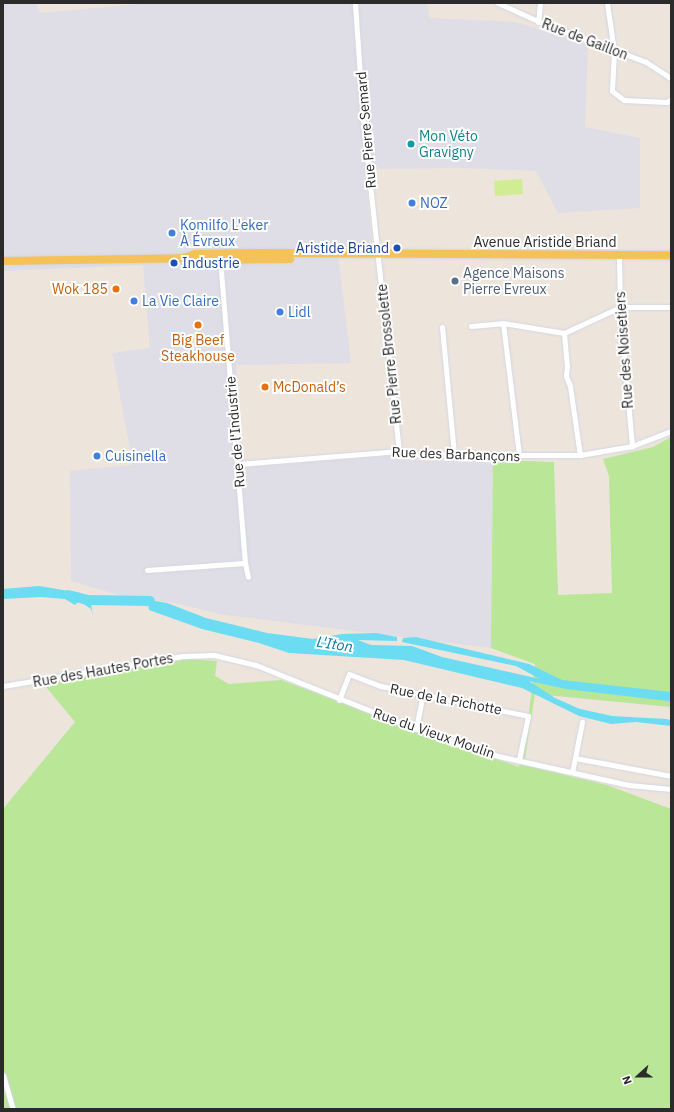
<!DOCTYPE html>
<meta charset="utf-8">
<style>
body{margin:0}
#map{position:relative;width:674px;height:1112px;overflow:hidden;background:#ede4dc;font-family:"IBM Plex Sans",sans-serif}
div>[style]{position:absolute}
.industrial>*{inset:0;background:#dfdde5}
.green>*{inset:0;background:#bae697}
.pitch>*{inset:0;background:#d0ed93;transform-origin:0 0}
.water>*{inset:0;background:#6cdcf3}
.river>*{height:10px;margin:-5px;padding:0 5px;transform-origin:5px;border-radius:5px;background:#6cdcf3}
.roads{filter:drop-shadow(0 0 1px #d2d7e4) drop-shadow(0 0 1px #d2d7e4)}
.minor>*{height:5px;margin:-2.5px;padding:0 2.5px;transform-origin:2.5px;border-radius:2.5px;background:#fff}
.primary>*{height:8px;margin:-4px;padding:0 4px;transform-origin:4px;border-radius:4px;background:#f5c259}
.dots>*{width:11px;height:11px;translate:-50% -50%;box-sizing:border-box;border:2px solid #fff;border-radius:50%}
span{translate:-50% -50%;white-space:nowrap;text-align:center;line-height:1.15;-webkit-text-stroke:4px #fff;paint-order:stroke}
.street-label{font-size:14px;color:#2b2b2b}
.culture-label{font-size:14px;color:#0d838f}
.left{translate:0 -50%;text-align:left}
.shop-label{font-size:14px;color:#366cbe}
.transit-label{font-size:14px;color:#164399}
.right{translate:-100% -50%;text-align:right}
.service-label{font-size:14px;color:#4e5e75}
.food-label{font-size:14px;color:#c56008}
.water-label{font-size:15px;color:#097ca1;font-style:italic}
.frame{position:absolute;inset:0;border:4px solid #2b2b2b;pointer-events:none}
.north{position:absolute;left:618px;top:1056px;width:40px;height:40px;-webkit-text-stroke:3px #fff;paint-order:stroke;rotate:249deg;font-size:11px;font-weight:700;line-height:16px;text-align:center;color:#2b2b2b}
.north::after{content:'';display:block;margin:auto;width:14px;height:18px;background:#2b2b2b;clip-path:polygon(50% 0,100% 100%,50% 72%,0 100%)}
</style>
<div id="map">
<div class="industrial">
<div style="clip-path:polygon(3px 3px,37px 3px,40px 13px,151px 3px,427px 3px,429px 18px,515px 22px,588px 44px,585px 127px,640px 138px,640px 208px,558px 213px,536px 171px,462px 168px,365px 169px,372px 248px,337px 247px,351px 363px,236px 365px,243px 468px,387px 456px,420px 461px,493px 460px,491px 648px,219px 614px,176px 603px,122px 596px,71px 581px,70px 471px,133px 465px,112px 353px,150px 348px,143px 265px,3px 271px)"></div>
</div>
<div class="green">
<div style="clip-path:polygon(671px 437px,671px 707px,535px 694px,524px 765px,607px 785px,671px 809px,671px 1109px,3px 1109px,3px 809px,75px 722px,42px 682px,188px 659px,217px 661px,215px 676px,229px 684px,281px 680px,519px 767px,528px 720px,535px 664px,491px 648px,493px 460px,554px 462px,558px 595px,612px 593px,609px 476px,603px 459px,653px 447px)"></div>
</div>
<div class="pitch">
<div style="left:522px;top:179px;width:15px;height:28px;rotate:86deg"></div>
</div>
<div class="water">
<div style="clip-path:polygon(39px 586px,81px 593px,82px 599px,89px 595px,93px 615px,91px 609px,79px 601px,75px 605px,65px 599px,41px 597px,3px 599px,3px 589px)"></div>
<div style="clip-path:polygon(137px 598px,167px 603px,206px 618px,267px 633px,313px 639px,342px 634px,376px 633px,397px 637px,397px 641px,358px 640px,371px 645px,412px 646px,442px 657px,540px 679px,516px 666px,402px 642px,403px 638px,416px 637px,529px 664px,562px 680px,671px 692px,671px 701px,668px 701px,566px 689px,529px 681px,555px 698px,580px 709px,612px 716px,666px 719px,671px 720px,671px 726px,636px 722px,611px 724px,579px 716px,522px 688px,404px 660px,289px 653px,259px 643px,202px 629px,149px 610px,148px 604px,137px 603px)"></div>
</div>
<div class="river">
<div style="left:68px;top:595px;width:21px;rotate:14deg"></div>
<div style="left:88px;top:600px;width:62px;rotate:0.9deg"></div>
</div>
<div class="roads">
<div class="minor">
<div style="left:355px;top:3px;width:117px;rotate:86.1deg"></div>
<div style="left:363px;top:120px;width:333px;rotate:83.8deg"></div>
<div style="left:498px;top:3px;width:46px;rotate:24.3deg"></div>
<div style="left:540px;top:22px;width:113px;rotate:20.7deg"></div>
<div style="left:646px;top:62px;width:30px;rotate:33deg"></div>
<div style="left:607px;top:3px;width:49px;rotate:81.7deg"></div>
<div style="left:614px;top:51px;width:40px;rotate:92.9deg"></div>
<div style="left:612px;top:91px;width:15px;rotate:37deg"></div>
<div style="left:624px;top:100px;width:43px;rotate:2.7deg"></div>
<div style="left:667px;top:102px;width:5px;rotate:-37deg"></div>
<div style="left:538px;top:22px;width:19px;rotate:-84deg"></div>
<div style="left:619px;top:255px;width:56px;rotate:89deg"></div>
<div style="left:620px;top:311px;width:136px;rotate:84.9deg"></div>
<div style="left:503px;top:323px;width:134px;rotate:83.1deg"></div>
<div style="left:471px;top:326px;width:32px;rotate:-5deg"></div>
<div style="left:503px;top:323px;width:62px;rotate:9.3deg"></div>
<div style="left:564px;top:333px;width:62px;rotate:-24.9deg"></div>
<div style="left:620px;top:307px;width:51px"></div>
<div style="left:442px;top:327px;width:128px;rotate:84.6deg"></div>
<div style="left:564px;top:333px;width:33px;rotate:85deg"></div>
<div style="left:567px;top:366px;width:10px;rotate:96deg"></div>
<div style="left:566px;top:376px;width:11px;rotate:68deg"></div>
<div style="left:570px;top:386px;width:70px;rotate:81.8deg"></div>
<div style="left:238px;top:464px;width:162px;rotate:-4.6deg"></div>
<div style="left:399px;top:451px;width:21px;rotate:11deg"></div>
<div style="left:420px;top:455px;width:160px"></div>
<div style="left:580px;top:455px;width:53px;rotate:-9.8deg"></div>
<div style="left:632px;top:446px;width:42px;rotate:-21deg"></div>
<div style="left:245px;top:563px;width:14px;rotate:78deg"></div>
<div style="left:147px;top:570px;width:98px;rotate:-4.1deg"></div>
<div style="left:245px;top:563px;width:307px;rotate:-94.7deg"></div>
<div style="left:3px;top:686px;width:182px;rotate:-9.5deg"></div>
<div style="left:183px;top:656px;width:31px;rotate:-2deg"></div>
<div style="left:214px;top:655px;width:43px;rotate:13.4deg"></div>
<div style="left:256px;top:665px;width:172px;rotate:21.8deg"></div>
<div style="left:416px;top:729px;width:86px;rotate:18.2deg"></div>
<div style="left:498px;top:756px;width:134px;rotate:12.5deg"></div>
<div style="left:629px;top:785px;width:42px;rotate:5.4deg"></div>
<div style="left:339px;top:700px;width:28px;rotate:-69deg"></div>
<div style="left:349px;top:674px;width:34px;rotate:21deg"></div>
<div style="left:381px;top:686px;width:150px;rotate:11.5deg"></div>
<div style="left:528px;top:716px;width:45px;rotate:101.6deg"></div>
<div style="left:416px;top:729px;width:36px;rotate:-79deg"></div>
<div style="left:575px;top:758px;width:37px;rotate:-79deg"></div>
<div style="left:572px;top:772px;width:14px;rotate:-78deg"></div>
<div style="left:575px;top:758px;width:98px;rotate:10.6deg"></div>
<div style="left:3px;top:1075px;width:35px;rotate:74deg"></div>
</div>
<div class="primary">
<div style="left:184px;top:258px;width:12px;rotate:-20deg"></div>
<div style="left:195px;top:254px;width:63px;rotate:-0.9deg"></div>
<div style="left:258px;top:253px;width:413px;rotate:0.3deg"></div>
<div style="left:3px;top:261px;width:181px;rotate:-0.9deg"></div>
<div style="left:184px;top:258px;width:10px;rotate:11deg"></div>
<div style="left:194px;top:260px;width:96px;rotate:-0.6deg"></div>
</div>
</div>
<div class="dots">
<div style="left:411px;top:144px;background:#0f9aa8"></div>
<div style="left:412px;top:203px;background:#3f7fe0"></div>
<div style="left:172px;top:233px;background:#3f7fe0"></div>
<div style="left:397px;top:248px;background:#1a4fb4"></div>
<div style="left:174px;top:263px;background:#1a4fb4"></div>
<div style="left:455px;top:281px;background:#5c6f8a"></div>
<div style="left:116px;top:289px;background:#e8710a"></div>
<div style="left:134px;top:301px;background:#3f7fe0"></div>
<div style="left:280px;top:312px;background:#3f7fe0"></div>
<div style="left:198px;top:325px;background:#e8710a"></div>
<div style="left:265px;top:387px;background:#e8710a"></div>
<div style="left:97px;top:456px;background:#3f7fe0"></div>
</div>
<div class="street-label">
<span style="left:585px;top:39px;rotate:21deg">Rue de Gaillon</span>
<span style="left:366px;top:130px;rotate:-95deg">Rue Pierre Semard</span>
<span style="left:545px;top:242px">Avenue Aristide Briand</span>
<span style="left:624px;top:350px;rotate:-94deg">Rue des Noisetiers</span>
<span style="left:389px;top:354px;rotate:-96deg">Rue Pierre Brossolette</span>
<span style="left:235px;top:432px;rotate:-95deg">Rue de l'Industrie</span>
<span style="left:456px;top:454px;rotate:2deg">Rue des Barbançons</span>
<span style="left:103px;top:670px;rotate:-10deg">Rue des Hautes Portes</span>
<span style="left:446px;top:699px;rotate:11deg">Rue de la Pichotte</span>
<span style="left:434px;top:733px;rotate:19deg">Rue du Vieux Moulin</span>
</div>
<div class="culture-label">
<span class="left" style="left:419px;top:144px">Mon Véto<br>Gravigny</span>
</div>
<div class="shop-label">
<span class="left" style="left:420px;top:203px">NOZ</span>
<span class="left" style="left:180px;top:233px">Komilfo L'eker<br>À Évreux</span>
<span class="left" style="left:142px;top:301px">La Vie Claire</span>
<span class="left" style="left:288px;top:312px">Lidl</span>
<span class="left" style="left:105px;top:456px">Cuisinella</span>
</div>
<div class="transit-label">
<span class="right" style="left:389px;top:248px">Aristide Briand</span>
<span class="left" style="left:182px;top:263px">Industrie</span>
</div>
<div class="service-label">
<span class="left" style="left:463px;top:281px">Agence Maisons<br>Pierre Evreux</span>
</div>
<div class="food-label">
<span class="right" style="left:108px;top:289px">Wok 185</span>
<span style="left:198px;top:348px">Big Beef<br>Steakhouse</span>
<span class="left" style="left:273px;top:387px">McDonald’s</span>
</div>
<div class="water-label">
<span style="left:335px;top:644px;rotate:9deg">L'Iton</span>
</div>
<div class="frame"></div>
<div class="north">N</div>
</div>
